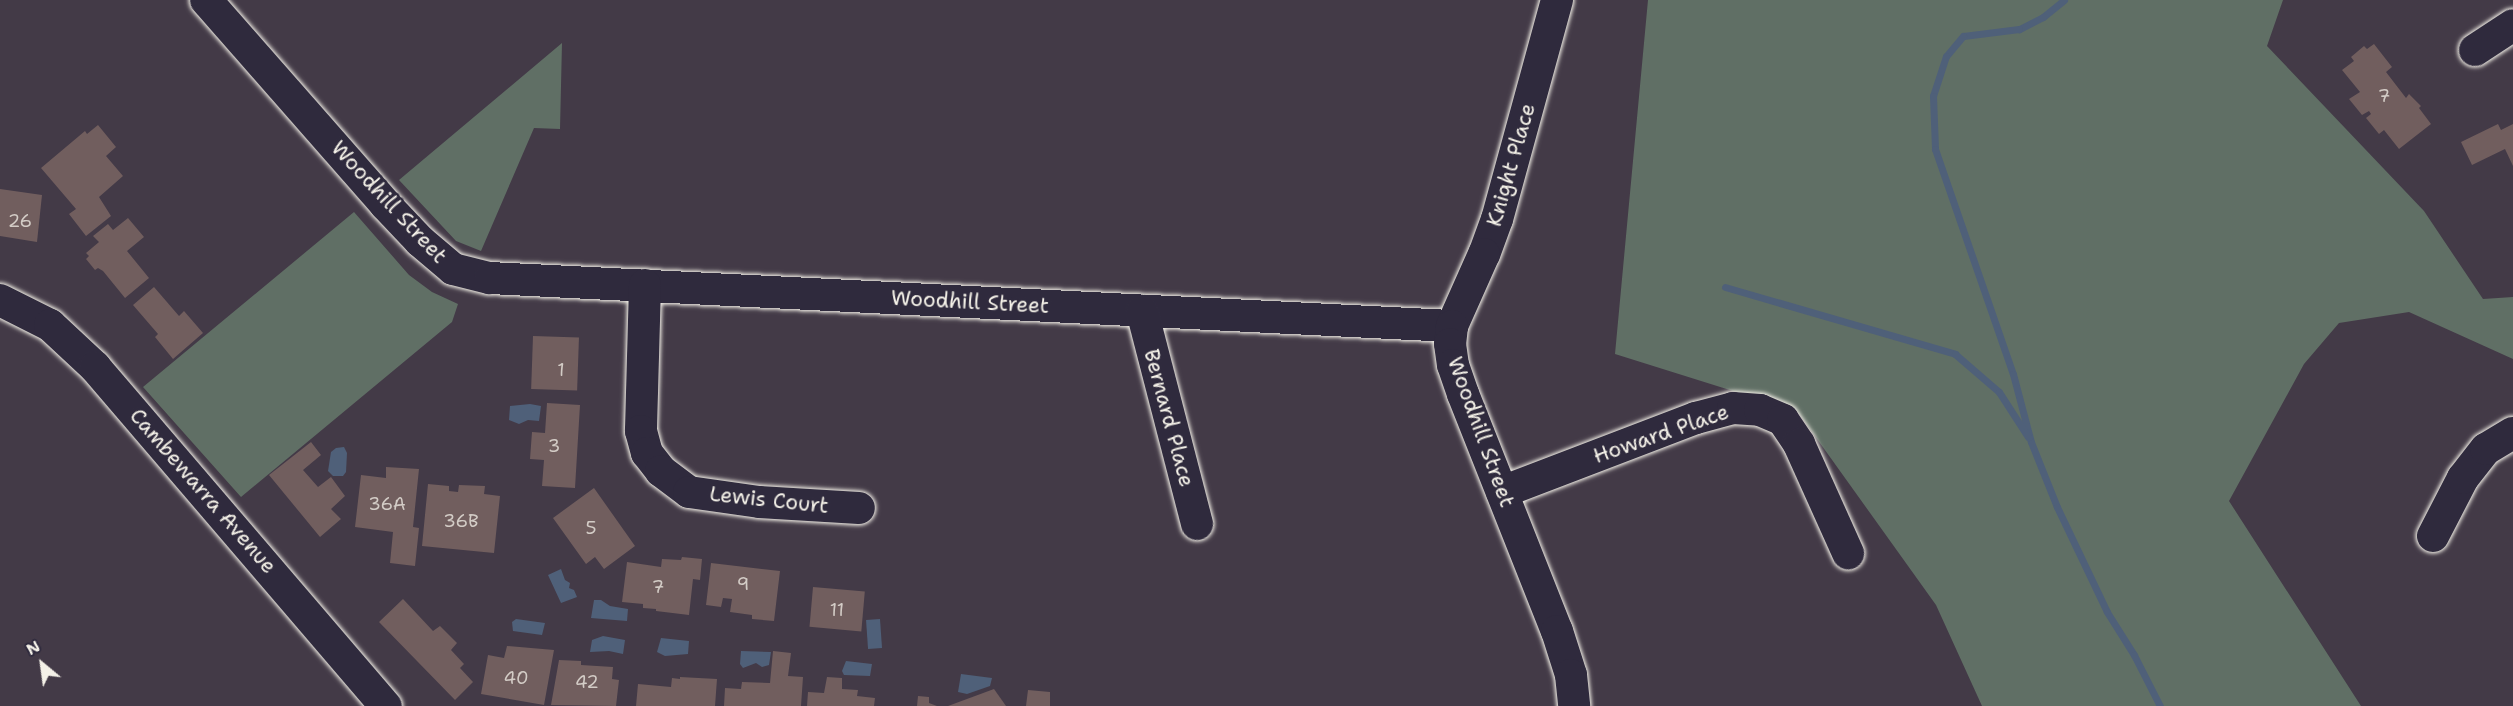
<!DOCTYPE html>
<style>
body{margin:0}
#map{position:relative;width:2513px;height:706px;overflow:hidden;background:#433a47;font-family:"Shantell Sans",sans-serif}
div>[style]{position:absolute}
.green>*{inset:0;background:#606f65}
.water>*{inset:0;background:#4f6079;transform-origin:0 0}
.stream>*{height:7px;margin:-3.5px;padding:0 3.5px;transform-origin:3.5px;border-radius:3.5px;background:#4f6079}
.building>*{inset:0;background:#715e5e;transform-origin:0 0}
.roads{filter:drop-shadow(0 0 2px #f4f1e8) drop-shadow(0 0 2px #f4f1e8)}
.minor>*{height:32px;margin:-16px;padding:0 16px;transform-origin:16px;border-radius:16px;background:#2f2a3d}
span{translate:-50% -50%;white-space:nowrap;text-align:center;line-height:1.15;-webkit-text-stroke:5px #2f2a3d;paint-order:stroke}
.number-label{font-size:18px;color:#d3ccc6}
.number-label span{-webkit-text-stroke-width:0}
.street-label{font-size:21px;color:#f4f1e8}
.north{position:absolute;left:12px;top:634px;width:60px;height:60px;-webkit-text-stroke:4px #2f2a3d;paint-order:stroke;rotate:331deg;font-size:16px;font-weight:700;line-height:24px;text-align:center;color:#f4f1e8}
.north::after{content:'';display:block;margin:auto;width:21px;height:27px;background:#f4f1e8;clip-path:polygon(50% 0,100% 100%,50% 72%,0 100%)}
</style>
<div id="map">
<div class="green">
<div style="clip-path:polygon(1648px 0,2283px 0,2267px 46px,2424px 211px,2483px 299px,2513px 297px,2513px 359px,2409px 312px,2339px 323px,2304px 364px,2229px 501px,2361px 706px,1982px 706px,1936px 605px,1797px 411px,1615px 354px)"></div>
<div style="clip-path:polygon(562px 43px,560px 129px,534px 128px,481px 251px,456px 241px,399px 180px)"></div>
<div style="clip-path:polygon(354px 212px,409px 275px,432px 292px,458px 304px,452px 322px,241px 497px,143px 387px)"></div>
</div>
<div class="water">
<div style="clip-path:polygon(530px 404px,541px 406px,539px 421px,528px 420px,519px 424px,509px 420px,510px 406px)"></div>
<div style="clip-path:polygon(344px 447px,347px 453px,346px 472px,343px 476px,333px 476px,328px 471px,331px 452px,336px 448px)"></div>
<div style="clip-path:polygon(561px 569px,565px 580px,570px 583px,569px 588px,574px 590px,577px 597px,561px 603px,548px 575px)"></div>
<div style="clip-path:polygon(594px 600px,601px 600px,610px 606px,628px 609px,627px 621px,591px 618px)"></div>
<div style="clip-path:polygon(516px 619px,545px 623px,542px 635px,513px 631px,512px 622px)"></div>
<div style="left:880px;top:619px;width:29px;height:14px;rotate:86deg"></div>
<div style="clip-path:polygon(603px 636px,625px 640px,623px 654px,609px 651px,590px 652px,592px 640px)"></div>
<div style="clip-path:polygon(661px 638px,689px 641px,688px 654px,665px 656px,657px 652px)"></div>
<div style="clip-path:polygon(741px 651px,771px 652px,769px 665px,762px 667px,756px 663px,743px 668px,740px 664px)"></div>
<div style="clip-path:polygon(846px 661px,872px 664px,870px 676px,844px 675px,842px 671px)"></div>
<div style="clip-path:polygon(961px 674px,992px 678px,990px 686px,967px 694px,958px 692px)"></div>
</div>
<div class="stream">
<div style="left:2064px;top:0;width:27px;rotate:141deg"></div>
<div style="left:2043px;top:17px;width:27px;rotate:153deg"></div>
<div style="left:2019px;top:29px;width:56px;rotate:172.9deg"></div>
<div style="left:1963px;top:36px;width:26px;rotate:130deg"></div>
<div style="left:1946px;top:56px;width:42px;rotate:108deg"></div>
<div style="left:1933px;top:96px;width:53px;rotate:87.8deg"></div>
<div style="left:1935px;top:149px;width:238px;rotate:70.9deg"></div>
<div style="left:2013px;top:374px;width:70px;rotate:75.2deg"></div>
<div style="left:2031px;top:442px;width:70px;rotate:68.2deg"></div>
<div style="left:2057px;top:507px;width:116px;rotate:64.5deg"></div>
<div style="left:2107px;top:612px;width:51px;rotate:57.9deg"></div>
<div style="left:2134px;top:655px;width:57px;rotate:63deg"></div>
<div style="left:1725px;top:287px;width:240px;rotate:16.2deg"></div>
<div style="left:1955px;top:354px;width:58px;rotate:40.8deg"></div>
<div style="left:1999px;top:392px;width:54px;rotate:57.2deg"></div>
</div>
<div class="building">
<div style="clip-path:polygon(2374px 44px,2392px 67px,2386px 72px,2406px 98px,2409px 94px,2421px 106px,2419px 108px,2431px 124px,2399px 149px,2384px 130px,2379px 134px,2366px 118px,2371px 114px,2369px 111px,2362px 115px,2349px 99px,2360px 92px,2342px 70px,2354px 61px,2351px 57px,2364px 46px,2367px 49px)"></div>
<div style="clip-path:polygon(2498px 124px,2501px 130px,2513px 124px,2513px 166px,2505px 149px,2472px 165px,2461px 142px)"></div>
<div style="clip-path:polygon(98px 125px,116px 147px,106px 156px,123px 176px,99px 197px,111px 216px,86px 236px,69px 214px,76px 209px,41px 168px,85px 131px,87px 134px)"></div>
<div style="clip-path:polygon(0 189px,42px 195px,37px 242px,0 236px)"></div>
<div style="clip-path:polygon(128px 218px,144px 237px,127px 251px,149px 278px,125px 298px,103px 271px,98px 268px,95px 270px,86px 259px,89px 256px,86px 253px,99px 242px,93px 236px,108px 224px,113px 230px)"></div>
<div style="clip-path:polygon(154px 287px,179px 316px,184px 311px,203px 333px,173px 359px,155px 337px,158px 334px,133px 305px)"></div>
<div style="left:533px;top:336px;width:46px;height:53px;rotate:2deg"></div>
<div style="clip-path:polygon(547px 403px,580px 405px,575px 488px,542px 486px,544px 460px,530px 459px,532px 432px,545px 433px)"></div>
<div style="clip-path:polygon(311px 442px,321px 455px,303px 470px,318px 487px,331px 477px,345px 496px,331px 509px,341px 519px,320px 537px,269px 475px)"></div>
<div style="clip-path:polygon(386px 467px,419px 469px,413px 527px,419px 528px,415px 566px,390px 563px,393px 532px,355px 527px,361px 475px,386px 478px)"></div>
<div style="clip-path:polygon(428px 484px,449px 486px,449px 491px,458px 492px,459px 485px,485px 486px,484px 494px,500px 496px,494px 553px,422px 546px)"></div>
<div style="clip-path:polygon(594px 488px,635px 546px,604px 569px,595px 557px,586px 564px,553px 518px)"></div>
<div style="clip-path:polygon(682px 557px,702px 559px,700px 580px,693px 579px,689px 615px,656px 611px,656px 609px,643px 608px,643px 604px,622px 602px,627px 562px,661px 567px,662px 559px,681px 560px)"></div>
<div style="clip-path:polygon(711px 563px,780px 571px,774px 621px,752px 619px,752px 615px,730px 612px,732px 599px,723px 598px,721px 607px,706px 605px)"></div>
<div style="left:813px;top:587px;width:52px;height:40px;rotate:5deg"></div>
<div style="clip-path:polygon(403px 599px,433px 631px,440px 626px,457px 643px,451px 650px,464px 664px,460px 668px,473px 682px,455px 700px,379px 622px)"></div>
<div style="clip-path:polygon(507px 646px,554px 650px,544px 705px,481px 694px,488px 655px,504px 658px)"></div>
<div style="clip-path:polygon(773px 651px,791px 653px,788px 676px,803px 677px,801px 706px,724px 706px,725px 688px,741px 689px,742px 682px,770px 683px)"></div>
<div style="clip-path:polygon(559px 660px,581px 661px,581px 665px,613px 667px,612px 679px,619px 680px,616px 706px,551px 705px)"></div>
<div style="clip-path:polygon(680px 677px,717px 679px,715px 706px,636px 706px,638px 684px,671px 687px,672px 678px,680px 679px)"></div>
<div style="clip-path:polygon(827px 677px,842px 678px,842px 689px,858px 690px,857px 696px,875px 698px,874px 706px,807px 706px,808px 692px,824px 693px)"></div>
<div style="clip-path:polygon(994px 689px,1006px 706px,948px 706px)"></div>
<div style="clip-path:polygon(1028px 690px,1050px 692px,1050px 706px,1026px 706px)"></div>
<div style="clip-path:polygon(918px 696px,929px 697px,929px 703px,937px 706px,917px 706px)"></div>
</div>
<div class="roads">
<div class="minor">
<div style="left:206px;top:0;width:271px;rotate:48.7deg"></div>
<div style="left:385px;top:204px;width:51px;rotate:46.6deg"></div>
<div style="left:420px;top:241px;width:43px;rotate:40.3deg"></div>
<div style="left:453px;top:269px;width:38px;rotate:14deg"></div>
<div style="left:490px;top:278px;width:963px;rotate:2.86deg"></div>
<div style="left:1557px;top:0;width:227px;rotate:105.3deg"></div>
<div style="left:1497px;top:219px;width:37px;rotate:110deg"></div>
<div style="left:1484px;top:254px;width:79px;rotate:114deg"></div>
<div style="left:1452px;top:326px;width:18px;rotate:96deg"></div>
<div style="left:1450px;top:344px;width:21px;rotate:82deg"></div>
<div style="left:1453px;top:365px;width:31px;rotate:71deg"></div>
<div style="left:1463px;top:394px;width:255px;rotate:68.4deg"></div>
<div style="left:1557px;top:631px;width:46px;rotate:72.3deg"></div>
<div style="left:1571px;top:675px;width:31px;rotate:84deg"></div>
<div style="left:2475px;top:50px;width:45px;rotate:-33.3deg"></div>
<div style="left:645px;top:285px;width:146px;rotate:91.6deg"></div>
<div style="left:641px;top:431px;width:23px;rotate:75deg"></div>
<div style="left:647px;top:453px;width:23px;rotate:52deg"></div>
<div style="left:661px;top:471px;width:35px;rotate:37deg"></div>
<div style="left:689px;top:492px;width:71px;rotate:8.1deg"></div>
<div style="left:759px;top:502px;width:100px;rotate:3.4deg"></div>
<div style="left:0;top:300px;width:56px;rotate:26.6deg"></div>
<div style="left:50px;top:325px;width:62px;rotate:43deg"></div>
<div style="left:95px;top:367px;width:447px;rotate:49.4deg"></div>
<div style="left:1142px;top:311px;width:220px;rotate:75.5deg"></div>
<div style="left:1502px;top:492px;width:208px;rotate:-20.9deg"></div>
<div style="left:1696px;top:418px;width:38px;rotate:-15deg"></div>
<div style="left:1733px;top:408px;width:27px;rotate:4deg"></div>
<div style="left:1760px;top:410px;width:25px;rotate:23deg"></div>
<div style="left:1783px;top:420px;width:29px;rotate:56deg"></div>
<div style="left:1799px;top:444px;width:120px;rotate:65.8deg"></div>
<div style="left:2433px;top:536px;width:65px;rotate:-62.7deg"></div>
<div style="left:2463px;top:478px;width:37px;rotate:-52deg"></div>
<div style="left:2486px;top:449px;width:31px;rotate:-31deg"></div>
</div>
</div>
<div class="number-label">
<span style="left:2384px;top:96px">7</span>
<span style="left:20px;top:221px">26</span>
<span style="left:561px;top:370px">1</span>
<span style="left:554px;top:446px">3</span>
<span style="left:387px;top:504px">36A</span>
<span style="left:461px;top:521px">36B</span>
<span style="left:591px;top:528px">5</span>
<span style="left:743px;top:584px">9</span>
<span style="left:658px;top:587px">7</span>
<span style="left:837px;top:610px">11</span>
<span style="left:516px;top:678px">40</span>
<span style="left:587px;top:682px">42</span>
</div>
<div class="street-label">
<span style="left:1511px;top:165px;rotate:-74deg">Knight Place</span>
<span style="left:389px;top:202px;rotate:47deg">Woodhill Street</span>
<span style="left:970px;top:302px;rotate:3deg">Woodhill Street</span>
<span style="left:1169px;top:418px;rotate:75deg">Bernard Place</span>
<span style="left:1481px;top:432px;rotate:70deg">Woodhill Street</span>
<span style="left:1661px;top:434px;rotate:-19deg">Howard Place</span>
<span style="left:203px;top:491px;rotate:49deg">Cambewarra Avenue</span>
<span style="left:769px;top:500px;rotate:6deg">Lewis Court</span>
</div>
<div class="north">N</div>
</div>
